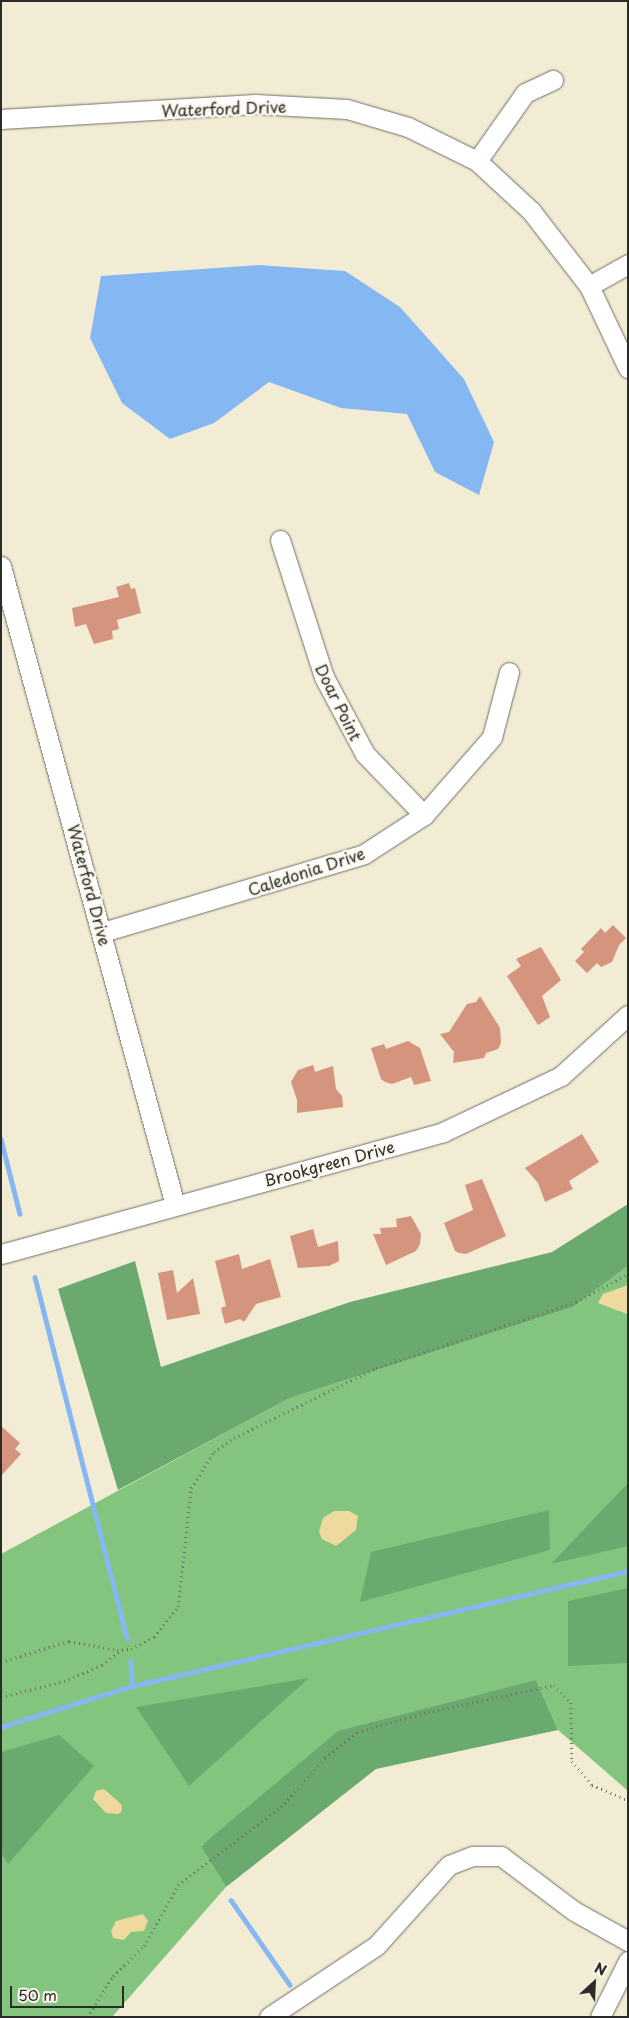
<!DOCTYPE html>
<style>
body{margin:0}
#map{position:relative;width:629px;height:2018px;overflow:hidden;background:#f2ecd5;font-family:"Playpen Sans",sans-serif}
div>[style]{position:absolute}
.green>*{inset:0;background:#83c57f}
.forest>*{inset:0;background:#6aaa6e}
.sand>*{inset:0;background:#eeda9e}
.water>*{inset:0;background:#85b8f2}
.stream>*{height:4.5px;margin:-2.25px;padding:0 2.25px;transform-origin:2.25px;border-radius:2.25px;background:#85b8f2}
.building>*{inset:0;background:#d4947d}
.path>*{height:2.5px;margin-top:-1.25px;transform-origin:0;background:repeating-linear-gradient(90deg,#716f66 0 1px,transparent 0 5px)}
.roads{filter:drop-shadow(0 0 1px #716f66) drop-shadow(0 0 1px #716f66)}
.minor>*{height:19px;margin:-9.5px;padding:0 9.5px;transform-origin:9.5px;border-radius:9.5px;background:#fff}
span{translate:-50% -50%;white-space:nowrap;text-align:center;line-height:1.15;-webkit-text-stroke:5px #fbf7ec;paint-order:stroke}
.street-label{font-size:16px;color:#2b2b2b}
.frame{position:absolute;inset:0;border:2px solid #2b2b2b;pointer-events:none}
.north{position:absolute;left:569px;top:1958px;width:50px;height:50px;-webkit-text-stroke:4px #fbf7ec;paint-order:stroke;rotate:25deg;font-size:14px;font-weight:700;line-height:20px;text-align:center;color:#2b2b2b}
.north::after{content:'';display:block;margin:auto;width:18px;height:22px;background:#2b2b2b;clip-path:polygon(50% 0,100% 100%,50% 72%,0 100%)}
.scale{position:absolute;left:10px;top:1986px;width:114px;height:22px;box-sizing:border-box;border:2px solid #2b2b2b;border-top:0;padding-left:6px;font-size:15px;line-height:18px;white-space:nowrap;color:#2b2b2b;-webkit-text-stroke:4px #fbf7ec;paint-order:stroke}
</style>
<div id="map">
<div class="green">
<div style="clip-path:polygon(628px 1266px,628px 1791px,558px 1730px,536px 1680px,201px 1845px,226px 1887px,112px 2017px,1px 2017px,1px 1554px,290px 1398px,573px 1307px)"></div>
</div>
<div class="forest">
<div style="clip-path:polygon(628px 1204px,628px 1266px,573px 1307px,290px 1398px,118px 1490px,58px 1289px,135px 1261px,161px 1367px,350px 1302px,552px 1252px)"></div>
<div style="clip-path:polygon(628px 1483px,628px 1546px,551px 1564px)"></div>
<div style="clip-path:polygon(549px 1510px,550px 1550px,360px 1602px,371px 1552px)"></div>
<div style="clip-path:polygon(628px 1588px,628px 1663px,568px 1666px,568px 1601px)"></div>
<div style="clip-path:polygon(309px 1678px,189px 1786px,136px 1707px)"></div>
<div style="clip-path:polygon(536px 1680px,558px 1730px,376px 1769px,226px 1887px,201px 1846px,338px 1731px)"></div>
<div style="clip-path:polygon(59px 1735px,94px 1766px,8px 1864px,1px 1853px,1px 1752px)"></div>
</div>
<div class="sand">
<div style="clip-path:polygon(628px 1285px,627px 1314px,598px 1303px,603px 1294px)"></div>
<div style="clip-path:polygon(334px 1511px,349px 1511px,358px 1516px,356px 1530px,336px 1546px,322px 1539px,319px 1532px,323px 1518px)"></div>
<div style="clip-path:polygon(104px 1789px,121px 1804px,122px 1810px,119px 1814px,106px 1813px,93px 1799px,96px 1791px)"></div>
<div style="clip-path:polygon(143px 1914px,148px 1921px,144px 1931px,131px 1932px,124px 1940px,113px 1938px,111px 1931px,116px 1921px)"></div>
</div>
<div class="water">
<div style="clip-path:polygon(258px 265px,345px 271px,400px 307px,464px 379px,494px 442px,479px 495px,435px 472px,407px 414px,341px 408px,269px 382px,214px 423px,170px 439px,122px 403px,90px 338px,101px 276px)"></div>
</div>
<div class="stream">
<div style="left:1px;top:1139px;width:77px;rotate:75.8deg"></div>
<div style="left:35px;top:1277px;width:373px;rotate:75.7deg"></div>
<div style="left:131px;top:1661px;width:25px;rotate:88deg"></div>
<div style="left:1px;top:1727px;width:137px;rotate:-17.4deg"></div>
<div style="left:132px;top:1686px;width:509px;rotate:-13.05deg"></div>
<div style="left:231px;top:1900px;width:103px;rotate:55.2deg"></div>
</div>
<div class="building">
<div style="clip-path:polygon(129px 583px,131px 589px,135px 588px,141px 613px,117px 620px,119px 629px,112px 631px,113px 639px,94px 644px,86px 624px,75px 627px,72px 608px,119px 597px,116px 587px)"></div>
<div style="clip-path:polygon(613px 925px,626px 938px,619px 945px,612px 962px,601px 967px,597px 963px,587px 973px,575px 961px,584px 952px,581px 949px,601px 928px,605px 933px)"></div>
<div style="clip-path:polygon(541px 947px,561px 980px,542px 996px,550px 1017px,538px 1025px,507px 976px,521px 966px,516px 959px)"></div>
<div style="clip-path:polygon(480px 996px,500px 1028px,501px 1043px,498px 1049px,486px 1053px,484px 1058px,453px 1063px,454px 1052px,440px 1034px,449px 1032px,467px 1004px,476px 1002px)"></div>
<div style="clip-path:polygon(408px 1041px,420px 1048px,431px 1081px,414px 1085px,411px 1077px,392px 1084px,385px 1082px,381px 1079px,371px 1048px,384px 1044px,386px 1049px)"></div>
<div style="clip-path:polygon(313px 1065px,315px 1072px,333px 1066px,336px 1089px,342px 1096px,343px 1107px,297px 1113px,297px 1100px,291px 1082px,298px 1070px)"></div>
<div style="clip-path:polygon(582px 1134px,599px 1162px,569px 1181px,573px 1189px,545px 1202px,538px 1183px,525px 1168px)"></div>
<div style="clip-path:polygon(482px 1179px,506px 1236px,466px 1254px,459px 1253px,455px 1251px,444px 1223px,473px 1210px,465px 1185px)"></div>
<div style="clip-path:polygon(411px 1216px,421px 1234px,420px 1244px,416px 1251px,386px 1265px,373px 1234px,381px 1234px,380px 1228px,397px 1227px,396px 1219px)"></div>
<div style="clip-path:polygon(313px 1229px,318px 1247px,338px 1241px,339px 1261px,329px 1266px,298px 1268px,290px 1236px)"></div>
<div style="clip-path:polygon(239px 1254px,242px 1269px,270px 1259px,281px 1297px,256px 1304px,244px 1322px,240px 1319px,225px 1324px,221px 1308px,226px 1306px,215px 1261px)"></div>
<div style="clip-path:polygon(173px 1270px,177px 1293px,193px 1278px,200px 1314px,167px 1320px,158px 1273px)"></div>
<div style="clip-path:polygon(1px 1426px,20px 1443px,15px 1449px,21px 1454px,1px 1476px)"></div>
</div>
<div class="path">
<div style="left:1px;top:1662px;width:71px;rotate:-17.2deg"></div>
<div style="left:69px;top:1641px;width:49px;rotate:10.6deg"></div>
<div style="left:117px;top:1650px;width:14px;rotate:-4deg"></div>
<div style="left:131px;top:1649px;width:26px;rotate:-28deg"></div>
<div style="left:154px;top:1637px;width:38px;rotate:-51deg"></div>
<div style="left:178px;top:1607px;width:120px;rotate:-83.8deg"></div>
<div style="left:191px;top:1488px;width:43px;rotate:-57.4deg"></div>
<div style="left:214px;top:1452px;width:24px;rotate:-35deg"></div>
<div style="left:234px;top:1438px;width:158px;rotate:-26.2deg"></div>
<div style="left:376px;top:1368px;width:211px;rotate:-18.3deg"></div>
<div style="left:576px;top:1302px;width:59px;rotate:-28.3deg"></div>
<div style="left:1px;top:1697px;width:65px;rotate:-14.3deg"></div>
<div style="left:64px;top:1681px;width:41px;rotate:-22.8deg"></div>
<div style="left:102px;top:1665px;width:25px;rotate:-37deg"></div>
<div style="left:87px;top:2017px;width:49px;rotate:-57.6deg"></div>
<div style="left:113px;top:1976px;width:43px;rotate:-44.1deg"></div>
<div style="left:144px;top:1946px;width:70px;rotate:-60.9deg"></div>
<div style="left:178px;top:1885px;width:129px;rotate:-37.1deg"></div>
<div style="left:281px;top:1807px;width:66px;rotate:-48.1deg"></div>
<div style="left:325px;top:1758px;width:41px;rotate:-39.1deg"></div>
<div style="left:357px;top:1732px;width:74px;rotate:-15.7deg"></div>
<div style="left:428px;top:1712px;width:129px;rotate:-12.1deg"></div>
<div style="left:554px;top:1685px;width:25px;rotate:47deg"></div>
<div style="left:571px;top:1703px;width:58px;rotate:89deg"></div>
<div style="left:572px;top:1761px;width:31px;rotate:50deg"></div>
<div style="left:592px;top:1785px;width:39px;rotate:23deg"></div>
</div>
<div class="roads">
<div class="minor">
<div style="left:1px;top:119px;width:254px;rotate:-3.4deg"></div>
<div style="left:255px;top:104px;width:92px;rotate:3.1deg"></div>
<div style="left:347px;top:109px;width:64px;rotate:16.4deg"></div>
<div style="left:408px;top:127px;width:77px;rotate:26.2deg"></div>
<div style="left:477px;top:161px;width:74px;rotate:42.8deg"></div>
<div style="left:531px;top:211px;width:95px;rotate:52.3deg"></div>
<div style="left:589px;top:286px;width:91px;rotate:64.6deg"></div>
<div style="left:477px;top:161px;width:83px;rotate:-54.8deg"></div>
<div style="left:525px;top:93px;width:31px;rotate:-25deg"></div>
<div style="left:589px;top:286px;width:45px;rotate:-29.4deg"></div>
<div style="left:280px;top:540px;width:144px;rotate:72.2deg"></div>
<div style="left:324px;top:677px;width:87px;rotate:62deg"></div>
<div style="left:365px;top:754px;width:85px;rotate:46deg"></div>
<div style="left:1px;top:566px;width:662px;rotate:74.77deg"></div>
<div style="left:103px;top:932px;width:272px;rotate:-16.6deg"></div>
<div style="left:364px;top:854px;width:72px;rotate:-33deg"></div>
<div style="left:424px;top:815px;width:103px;rotate:-48.9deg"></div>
<div style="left:492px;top:737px;width:67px;rotate:-75.3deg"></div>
<div style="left:1px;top:1254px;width:459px;rotate:-15.4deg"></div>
<div style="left:443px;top:1132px;width:131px;rotate:-25.4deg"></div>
<div style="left:561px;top:1076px;width:91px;rotate:-42.3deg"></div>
<div style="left:269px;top:2017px;width:128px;rotate:-33.6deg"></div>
<div style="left:376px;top:1946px;width:109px;rotate:-48deg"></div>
<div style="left:449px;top:1865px;width:26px;rotate:-21deg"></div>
<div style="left:473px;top:1856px;width:28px"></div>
<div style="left:501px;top:1856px;width:91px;rotate:37deg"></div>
<div style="left:574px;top:1911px;width:62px;rotate:29.1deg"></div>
<div style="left:600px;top:2017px;width:63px;rotate:-63.4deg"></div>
</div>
</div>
<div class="street-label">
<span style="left:224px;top:108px;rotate:-2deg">Waterford Drive</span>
<span style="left:339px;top:702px;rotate:64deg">Doar Point</span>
<span style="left:306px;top:871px;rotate:-18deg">Caledonia Drive</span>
<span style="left:90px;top:885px;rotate:75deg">Waterford Drive</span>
<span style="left:329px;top:1163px;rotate:-15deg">Brookgreen Drive</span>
</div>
<div class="frame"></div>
<div class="north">N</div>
<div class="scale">50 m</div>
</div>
